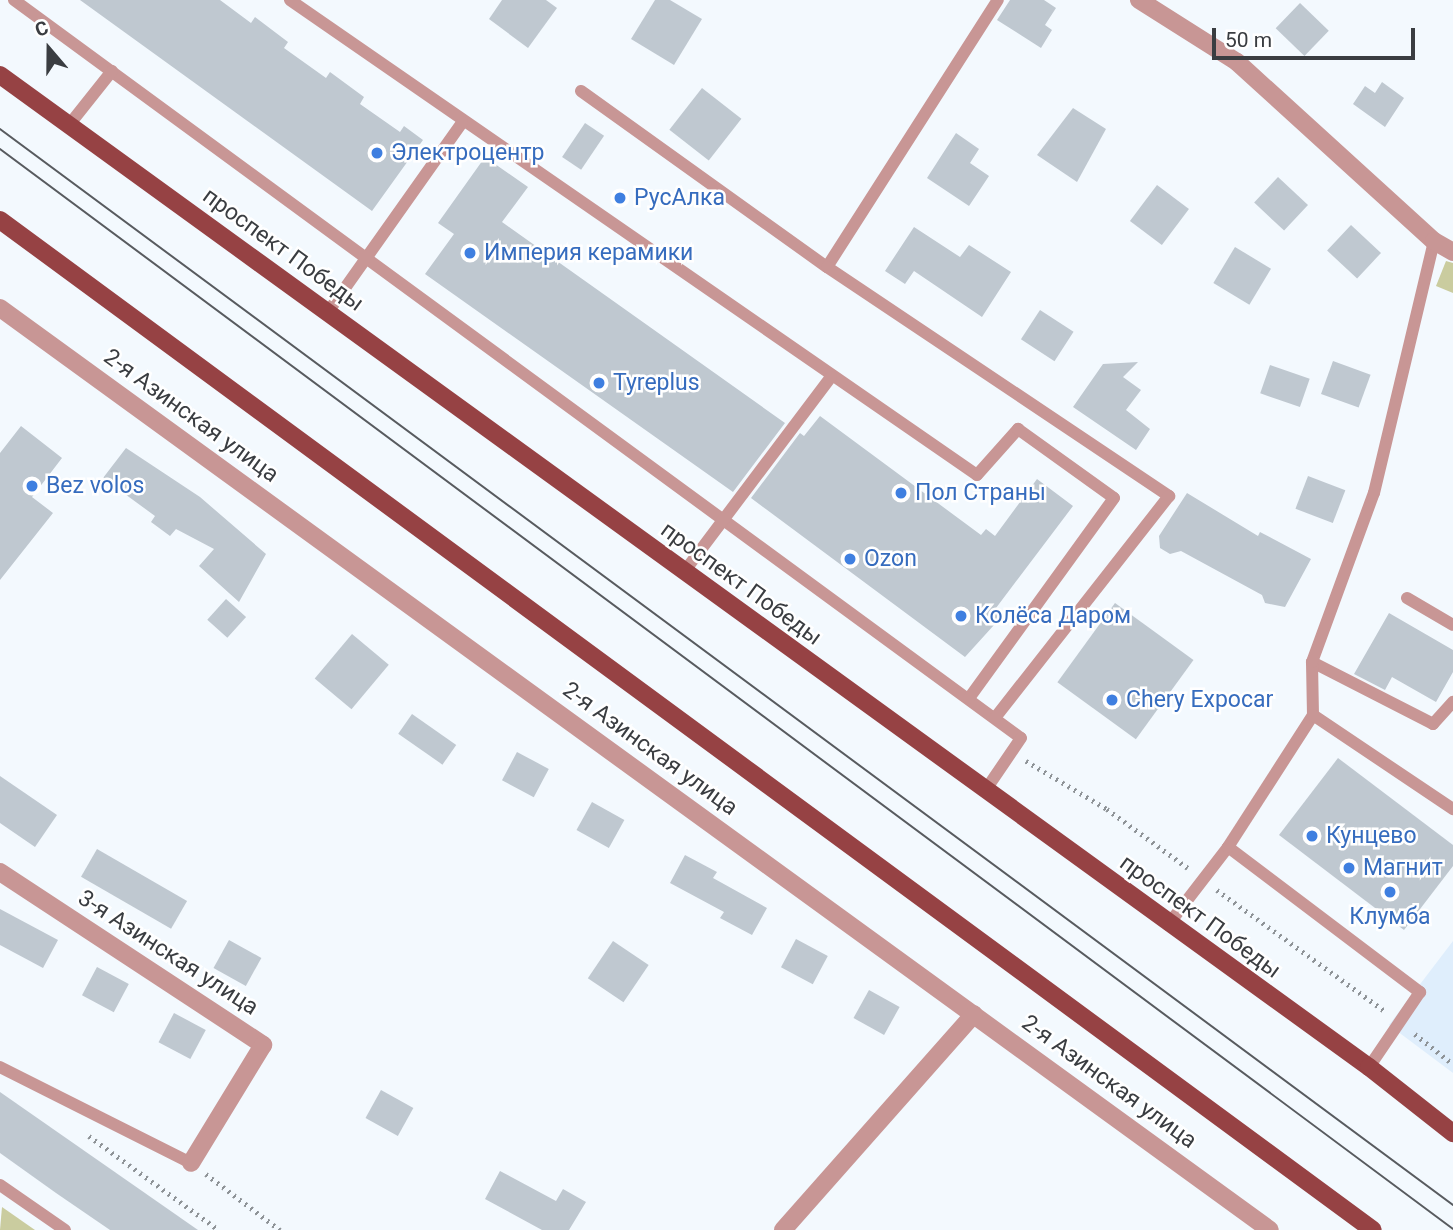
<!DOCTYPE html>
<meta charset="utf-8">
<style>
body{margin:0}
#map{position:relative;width:1453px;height:1230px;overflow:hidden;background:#f3f9fe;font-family:Roboto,sans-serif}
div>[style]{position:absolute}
.built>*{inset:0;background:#dfeefc}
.green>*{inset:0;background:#cacc9f}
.building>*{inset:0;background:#bfc8d0;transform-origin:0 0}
.path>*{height:4.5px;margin-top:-2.25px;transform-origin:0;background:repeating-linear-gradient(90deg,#8e9397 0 2px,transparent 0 7px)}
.service>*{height:12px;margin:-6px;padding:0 6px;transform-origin:6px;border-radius:6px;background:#c89695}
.minor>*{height:18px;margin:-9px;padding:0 9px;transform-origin:9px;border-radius:9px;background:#c89695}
.primary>*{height:18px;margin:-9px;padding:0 9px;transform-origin:9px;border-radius:9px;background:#964244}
.tram>*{height:2px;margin:-1px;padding:0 1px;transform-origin:1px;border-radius:1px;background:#585b5f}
.dots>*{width:19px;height:19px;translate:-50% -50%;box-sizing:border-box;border:4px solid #fff;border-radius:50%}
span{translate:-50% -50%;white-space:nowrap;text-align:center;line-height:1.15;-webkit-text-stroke:5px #fff;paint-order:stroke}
.shop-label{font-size:23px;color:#366cbe}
.left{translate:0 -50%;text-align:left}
.street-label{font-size:23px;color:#3a3d41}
.north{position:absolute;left:14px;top:14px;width:70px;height:70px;-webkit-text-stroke:5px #fff;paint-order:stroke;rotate:340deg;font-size:19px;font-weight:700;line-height:28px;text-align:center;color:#3a3d41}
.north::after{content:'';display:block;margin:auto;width:24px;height:32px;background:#3a3d41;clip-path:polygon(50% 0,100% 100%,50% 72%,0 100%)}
.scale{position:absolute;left:1212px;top:28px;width:203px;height:32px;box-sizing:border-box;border:4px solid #3a3d41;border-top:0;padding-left:9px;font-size:21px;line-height:24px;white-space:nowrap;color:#3a3d41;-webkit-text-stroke:5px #fff;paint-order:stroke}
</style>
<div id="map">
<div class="built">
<div style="clip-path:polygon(1453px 941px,1453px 1073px,1389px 1025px)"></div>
</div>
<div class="green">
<div style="clip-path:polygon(1446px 261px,1453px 263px,1453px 293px,1436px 286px)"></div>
<div style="clip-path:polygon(2px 1207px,35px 1230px,0 1230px)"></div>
</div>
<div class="building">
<div style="clip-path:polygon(80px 0,220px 0,251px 23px,255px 17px,288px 42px,284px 48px,326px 78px,330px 72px,364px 97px,360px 104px,400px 132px,404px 126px,423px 140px,372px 211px)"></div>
<div style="clip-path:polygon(502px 0,546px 0,557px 8px,528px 48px,489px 19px)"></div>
<div style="clip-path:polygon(655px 0,670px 0,702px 19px,674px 65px,631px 39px)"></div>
<div style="clip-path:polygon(1010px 0,1044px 0,1056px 8px,1045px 25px,1052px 30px,1041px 48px,997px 20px)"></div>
<div style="left:1300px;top:3px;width:40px;height:35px;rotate:44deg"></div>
<div style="clip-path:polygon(1382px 82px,1404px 98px,1385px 127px,1353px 104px,1365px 86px,1375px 93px)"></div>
<div style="left:702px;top:88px;width:50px;height:53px;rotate:38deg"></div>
<div style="clip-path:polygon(1073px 108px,1106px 129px,1077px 182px,1037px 155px)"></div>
<div style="left:585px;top:123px;width:23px;height:41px;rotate:34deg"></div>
<div style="clip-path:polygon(956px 133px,979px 149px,970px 163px,989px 176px,969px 206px,927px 178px)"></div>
<div style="clip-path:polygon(485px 157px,528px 187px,502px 222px,785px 423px,733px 492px,425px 274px,454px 234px,438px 223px)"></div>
<div style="left:1278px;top:177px;width:41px;height:35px;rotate:43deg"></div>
<div style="left:1157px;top:185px;width:40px;height:45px;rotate:37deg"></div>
<div style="left:1351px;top:225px;width:41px;height:35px;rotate:43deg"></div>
<div style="clip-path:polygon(914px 227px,960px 257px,969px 245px,1011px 272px,982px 317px,914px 271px,905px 284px,885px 271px)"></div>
<div style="left:1235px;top:247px;width:42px;height:42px;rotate:31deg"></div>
<div style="left:1040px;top:310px;width:40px;height:35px;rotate:33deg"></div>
<div style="left:1333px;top:361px;width:40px;height:35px;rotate:20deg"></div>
<div style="clip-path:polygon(1138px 362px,1123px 377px,1141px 390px,1126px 410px,1150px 429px,1136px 450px,1073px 407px,1103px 364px)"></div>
<div style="left:1270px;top:365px;width:42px;height:30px;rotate:19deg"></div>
<div style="clip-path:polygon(820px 416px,981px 535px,986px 529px,995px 536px,1037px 479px,1073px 506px,996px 608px,1004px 614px,965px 657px,751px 498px,800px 433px,804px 436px)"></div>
<div style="clip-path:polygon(21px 426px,62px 458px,32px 497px,53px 513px,0 580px,0 453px)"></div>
<div style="clip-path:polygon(126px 448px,200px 497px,266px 554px,239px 602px,199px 566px,214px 549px,176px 529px,170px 536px,151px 522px,155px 516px,103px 478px)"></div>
<div style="left:1308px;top:476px;width:40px;height:35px;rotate:21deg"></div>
<div style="clip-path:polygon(1187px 493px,1258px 536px,1260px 532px,1311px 559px,1285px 607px,1265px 603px,1262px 595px,1181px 551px,1170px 554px,1160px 548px,1159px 536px)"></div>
<div style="left:226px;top:599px;width:27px;height:28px;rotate:42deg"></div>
<div style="left:1115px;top:603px;width:97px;height:98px;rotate:36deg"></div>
<div style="clip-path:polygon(1389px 613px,1453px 650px,1453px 672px,1436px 702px,1392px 677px,1385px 690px,1354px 674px)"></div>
<div style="left:352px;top:634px;width:48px;height:58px;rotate:40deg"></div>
<div style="left:412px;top:714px;width:54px;height:24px;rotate:35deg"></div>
<div style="left:517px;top:752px;width:36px;height:32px;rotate:28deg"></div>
<div style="clip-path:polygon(1338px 758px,1453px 845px,1453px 866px,1404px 930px,1279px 835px)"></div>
<div style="clip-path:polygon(0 776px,57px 815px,35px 847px,0 823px)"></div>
<div style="left:592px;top:802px;width:37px;height:32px;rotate:29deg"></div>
<div style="left:97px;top:849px;width:104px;height:32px;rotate:30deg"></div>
<div style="clip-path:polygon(685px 855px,717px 872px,713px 878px,767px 908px,752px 935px,720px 918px,724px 912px,670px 883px)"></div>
<div style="clip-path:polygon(0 909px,58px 940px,43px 968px,0 945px)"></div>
<div style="left:796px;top:939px;width:36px;height:32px;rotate:28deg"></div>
<div style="left:229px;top:940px;width:37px;height:32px;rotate:29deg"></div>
<div style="left:613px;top:941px;width:43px;height:45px;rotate:34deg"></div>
<div style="left:97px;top:967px;width:36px;height:32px;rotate:28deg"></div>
<div style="left:869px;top:990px;width:35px;height:32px;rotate:29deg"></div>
<div style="left:174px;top:1013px;width:36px;height:33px;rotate:28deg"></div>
<div style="left:381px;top:1090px;width:37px;height:32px;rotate:29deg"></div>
<div style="clip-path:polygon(0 1092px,198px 1230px,110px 1230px,56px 1193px,0 1153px)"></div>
<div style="clip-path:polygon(500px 1171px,556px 1201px,563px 1189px,586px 1202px,569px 1230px,542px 1230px,485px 1199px)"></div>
</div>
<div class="path">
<div style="left:1026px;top:761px;width:94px;rotate:30.7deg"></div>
<div style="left:1107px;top:809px;width:100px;rotate:36.1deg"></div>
<div style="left:1217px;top:890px;width:208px;rotate:35.8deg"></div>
<div style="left:1415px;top:1034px;width:48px;rotate:38.3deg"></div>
<div style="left:89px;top:1136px;width:160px;rotate:35.9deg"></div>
<div style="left:206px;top:1174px;width:93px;rotate:37.1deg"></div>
</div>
<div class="service">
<div style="left:14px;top:0;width:1248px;rotate:36.24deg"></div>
<div style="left:1021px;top:738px;width:64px;rotate:124.2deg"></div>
<div style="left:290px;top:0;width:835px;rotate:34.66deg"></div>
<div style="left:977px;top:475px;width:62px;rotate:-48.3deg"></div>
<div style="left:1018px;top:429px;width:118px;rotate:35.7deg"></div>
<div style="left:1114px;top:498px;width:247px;rotate:125.9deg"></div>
<div style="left:581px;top:91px;width:302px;rotate:35.6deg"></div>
<div style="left:827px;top:267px;width:317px;rotate:-57.4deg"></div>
<div style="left:69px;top:125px;width:69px;rotate:-51.5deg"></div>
<div style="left:827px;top:267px;width:412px;rotate:33.8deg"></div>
<div style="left:1169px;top:496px;width:282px;rotate:128.1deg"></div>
<div style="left:328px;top:312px;width:232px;rotate:-54.7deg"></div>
<div style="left:684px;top:572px;width:244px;rotate:-53deg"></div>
<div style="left:1407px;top:598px;width:53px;rotate:30.4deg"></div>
<div style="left:1312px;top:662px;width:136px;rotate:27.1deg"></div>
<div style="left:1433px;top:724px;width:30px;rotate:-48deg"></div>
<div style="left:1313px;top:715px;width:53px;rotate:-91.1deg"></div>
<div style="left:1312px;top:662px;width:180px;rotate:-69.9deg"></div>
<div style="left:1374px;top:493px;width:259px;rotate:-76.6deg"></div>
<div style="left:1228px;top:847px;width:241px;rotate:37.1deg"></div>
<div style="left:1420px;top:992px;width:91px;rotate:124.2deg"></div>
<div style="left:1168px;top:925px;width:98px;rotate:-52.4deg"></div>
<div style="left:1228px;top:847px;width:157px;rotate:-57.2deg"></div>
<div style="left:1313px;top:715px;width:169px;rotate:33.9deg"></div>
<div style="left:0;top:1067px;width:214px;rotate:26.7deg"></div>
<div style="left:0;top:1185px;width:79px;rotate:34.7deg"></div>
</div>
<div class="minor">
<div style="left:1139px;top:0;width:116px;rotate:32.3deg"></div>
<div style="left:1237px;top:62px;width:266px;rotate:42.3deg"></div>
<div style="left:1434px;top:241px;width:22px;rotate:30deg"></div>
<div style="left:0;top:308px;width:1569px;rotate:35.98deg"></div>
<div style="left:0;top:872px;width:315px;rotate:33.3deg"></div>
<div style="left:263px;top:1045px;width:138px;rotate:121.4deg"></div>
<div style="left:783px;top:1230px;width:288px;rotate:-48.5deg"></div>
</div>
<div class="primary">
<div style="left:0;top:75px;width:1691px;rotate:35.93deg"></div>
<div style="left:1369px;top:1067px;width:107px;rotate:38.2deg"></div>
<div style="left:0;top:220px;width:1704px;rotate:36.34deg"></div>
</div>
<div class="tram">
<div style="left:0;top:129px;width:1808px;rotate:36.52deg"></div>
<div style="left:0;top:149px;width:1810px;rotate:36.62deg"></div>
</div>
<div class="dots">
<div style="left:377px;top:153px;background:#3f7fe0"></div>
<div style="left:620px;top:198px;background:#3f7fe0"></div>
<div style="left:470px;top:253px;background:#3f7fe0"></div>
<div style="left:599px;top:383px;background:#3f7fe0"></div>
<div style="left:32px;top:486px;background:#3f7fe0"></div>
<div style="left:901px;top:493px;background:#3f7fe0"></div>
<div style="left:850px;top:559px;background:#3f7fe0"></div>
<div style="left:961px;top:616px;background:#3f7fe0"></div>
<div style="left:1112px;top:700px;background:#3f7fe0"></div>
<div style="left:1312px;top:836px;background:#3f7fe0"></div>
<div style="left:1349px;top:868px;background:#3f7fe0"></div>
<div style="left:1390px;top:892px;background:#3f7fe0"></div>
</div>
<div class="shop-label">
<span class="left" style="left:391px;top:153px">Электроцентр</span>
<span class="left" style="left:634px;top:198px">РусАлка</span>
<span class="left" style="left:484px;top:253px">Империя керамики</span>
<span class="left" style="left:613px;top:383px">Tyreplus</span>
<span class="left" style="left:46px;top:486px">Bez volos</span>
<span class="left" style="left:915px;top:493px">Пол Страны</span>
<span class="left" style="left:864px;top:559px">Ozon</span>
<span class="left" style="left:975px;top:616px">Колёса Даром</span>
<span class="left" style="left:1126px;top:700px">Chery Expocar</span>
<span class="left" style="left:1326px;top:836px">Кунцево</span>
<span class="left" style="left:1363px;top:868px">Магнит</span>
<span style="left:1390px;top:917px">Клумба</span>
</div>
<div class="street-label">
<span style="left:283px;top:250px;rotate:36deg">проспект Победы</span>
<span style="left:191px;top:416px;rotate:36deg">2-я Азинская улица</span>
<span style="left:741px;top:584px;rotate:36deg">проспект Победы</span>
<span style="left:650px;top:749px;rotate:36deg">2-я Азинская улица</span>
<span style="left:1200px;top:917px;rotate:36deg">проспект Победы</span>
<span style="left:168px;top:953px;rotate:33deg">3-я Азинская улица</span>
<span style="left:1109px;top:1082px;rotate:36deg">2-я Азинская улица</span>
</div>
<div class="north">С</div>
<div class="scale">50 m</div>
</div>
